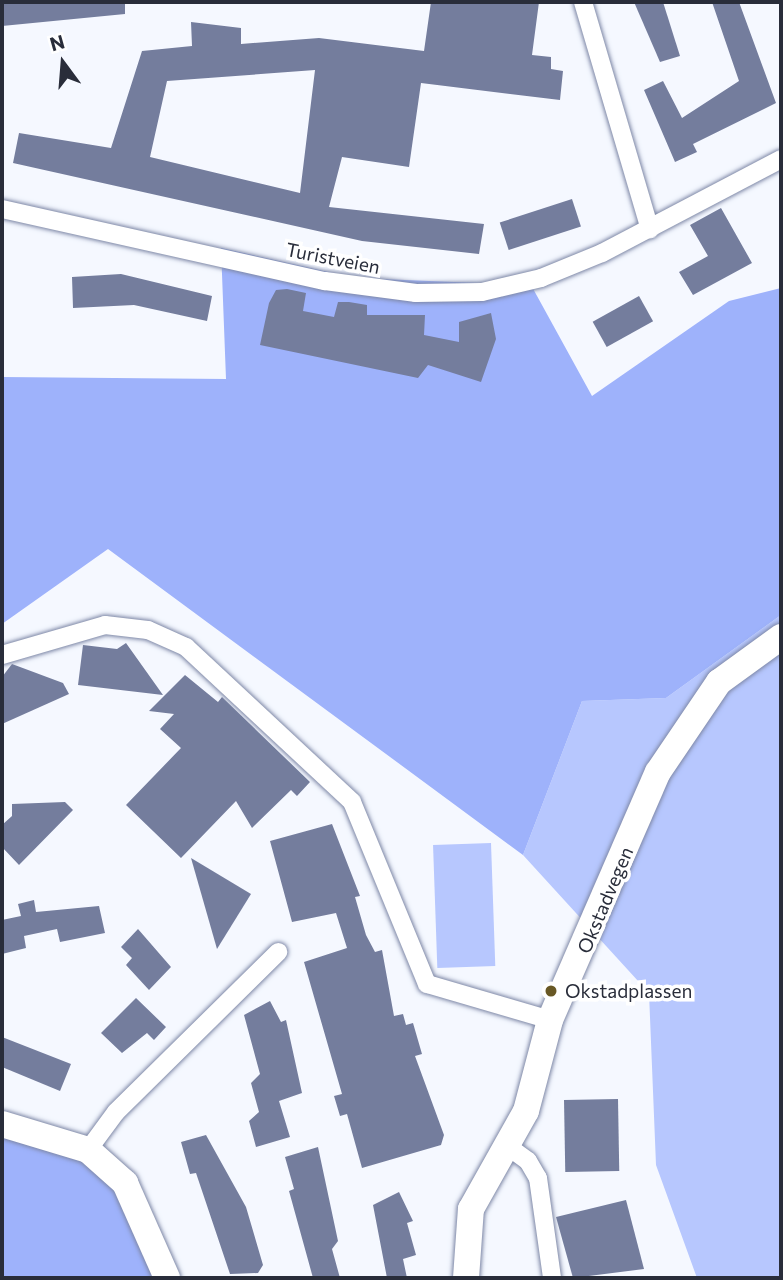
<!DOCTYPE html>
<style>
body{margin:0}
#map{position:relative;width:783px;height:1280px;overflow:hidden;background:#f5f8ff;font-family:Commissioner,sans-serif}
div>[style]{position:absolute}
.green>*{inset:0;background:#b7c7fe;transform-origin:0 0}
.forest>*{inset:0;background:#9eb2fb}
.building>*{inset:0;background:#747d9d;transform-origin:0 0}
.roads{filter:drop-shadow(0 0 2px #7e88a7) drop-shadow(0 0 2px #7e88a7)}
.street>*{height:18px;margin:-9px;padding:0 9px;transform-origin:9px;border-radius:9px;background:#fff}
.secondary>*{height:26px;margin:-13px;padding:0 13px;transform-origin:13px;border-radius:13px;background:#fff}
.dots>*{width:19px;height:19px;translate:-50% -50%;box-sizing:border-box;border:4px solid #fff;border-radius:50%}
span{translate:-50% -50%;white-space:nowrap;text-align:center;line-height:1.15;-webkit-text-stroke:7px #fff;paint-order:stroke}
.street-label{font-size:19px;color:#292d3a}
.poi-label{font-size:19px;color:#292d3a}
.left{translate:0 -50%;text-align:left}
.frame{position:absolute;inset:0;border:4px solid #292d3a;pointer-events:none}
.north{position:absolute;left:28px;top:28px;width:70px;height:70px;-webkit-text-stroke:5px #fff;paint-order:stroke;rotate:344deg;font-size:19px;font-weight:700;line-height:28px;text-align:center;color:#292d3a}
.north::after{content:'';display:block;margin:auto;width:24px;height:32px;background:#292d3a;clip-path:polygon(50% 0,100% 100%,50% 72%,0 100%)}
</style>
<div id="map">
<div class="green">
<div style="clip-path:polygon(781px 615px,781px 1278px,697px 1278px,656px 1165px,649px 993px,523px 855px,582px 701px,666px 698px)"></div>
<div style="left:491px;top:843px;width:123px;height:58px;rotate:88deg"></div>
</div>
<div class="forest">
<div style="clip-path:polygon(221px 248px,355px 278px,531px 285px,592px 396px,729px 301px,781px 288px,781px 615px,666px 698px,582px 701px,523px 855px,108px 549px,2px 624px,2px 377px,226px 379px)"></div>
<div style="clip-path:polygon(2px 1124px,82px 1143px,132px 1204px,160px 1278px,2px 1278px)"></div>
</div>
<div class="building">
<div style="clip-path:polygon(2px 2px,125px 2px,125px 14px,2px 26px)"></div>
<div style="clip-path:polygon(evenodd,431px 2px,539px 2px,532px 55px,551px 57px,551px 69px,563px 71px,560px 100px,421px 83px,409px 167px,342px 157px,329px 207px,484px 224px,479px 254px,362px 241px,13px 163px,19px 133px,111px 148px,142px 51px,192px 46px,191px 22px,241px 28px,241px 44px,319px 38px,424px 51px,431px 2px,315px 70px,300px 193px,150px 157px,167px 81px,315px 70px)"></div>
<div style="clip-path:polygon(634px 2px,663px 2px,680px 56px,660px 62px)"></div>
<div style="clip-path:polygon(712px 2px,739px 2px,776px 103px,693px 144px,697px 152px,675px 162px,644px 90px,663px 81px,682px 118px,739px 81px)"></div>
<div style="left:572px;top:199px;width:29px;height:76px;rotate:72deg"></div>
<div style="clip-path:polygon(721px 208px,752px 263px,693px 295px,679px 272px,708px 256px,690px 225px)"></div>
<div style="clip-path:polygon(121px 274px,212px 296px,207px 321px,134px 305px,73px 308px,72px 277px)"></div>
<div style="clip-path:polygon(287px 289px,306px 293px,303px 311px,334px 317px,338px 302px,349px 302px,367px 305px,367px 315px,425px 315px,424px 335px,459px 342px,459px 322px,491px 313px,496px 339px,481px 382px,428px 365px,418px 378px,260px 345px,269px 303px,276px 290px)"></div>
<div style="left:639px;top:296px;width:29px;height:53px;rotate:61deg"></div>
<div style="clip-path:polygon(126px 643px,163px 695px,78px 685px,83px 645px,117px 649px)"></div>
<div style="clip-path:polygon(12px 664px,63px 683px,69px 694px,2px 724px,2px 677px)"></div>
<div style="clip-path:polygon(185px 675px,218px 702px,222px 697px,310px 782px,297px 796px,291px 790px,252px 828px,236px 801px,181px 858px,126px 805px,181px 748px,160px 729px,174px 714px,149px 711px)"></div>
<div style="clip-path:polygon(65px 802px,73px 810px,19px 865px,2px 847px,2px 825px,12px 816px,12px 804px)"></div>
<div style="clip-path:polygon(332px 824px,360px 896px,355px 897px,366px 935px,375px 952px,382px 950px,394px 1016px,403px 1014px,406px 1025px,413px 1023px,422px 1054px,415px 1056px,444px 1135px,441px 1145px,362px 1168px,347px 1114px,340px 1116px,334px 1096px,342px 1094px,304px 962px,347px 948px,336px 913px,292px 922px,270px 841px)"></div>
<div style="clip-path:polygon(191px 858px,251px 894px,217px 949px)"></div>
<div style="clip-path:polygon(34px 900px,36px 912px,99px 906px,105px 933px,60px 942px,57px 929px,24px 936px,26px 948px,2px 954px,2px 920px,21px 916px,18px 904px)"></div>
<div style="clip-path:polygon(138px 929px,171px 967px,149px 990px,126px 965px,132px 958px,121px 947px)"></div>
<div style="clip-path:polygon(136px 998px,166px 1027px,154px 1040px,147px 1033px,122px 1053px,101px 1033px)"></div>
<div style="clip-path:polygon(270px 1001px,281px 1022px,286px 1020px,302px 1093px,279px 1101px,290px 1137px,256px 1147px,249px 1121px,259px 1112px,251px 1083px,260px 1074px,244px 1015px)"></div>
<div style="clip-path:polygon(2px 1037px,71px 1064px,60px 1091px,2px 1067px)"></div>
<div style="left:618px;top:1099px;width:72px;height:54px;rotate:89deg"></div>
<div style="clip-path:polygon(206px 1135px,246px 1207px,263px 1265px,258px 1273px,230px 1274px,196px 1173px,190px 1174px,181px 1142px)"></div>
<div style="clip-path:polygon(318px 1147px,338px 1241px,332px 1249px,340px 1278px,313px 1278px,289px 1191px,294px 1189px,285px 1157px)"></div>
<div style="clip-path:polygon(399px 1192px,413px 1221px,407px 1223px,416px 1255px,403px 1259px,407px 1278px,387px 1278px,373px 1205px)"></div>
<div style="clip-path:polygon(626px 1200px,644px 1269px,573px 1278px,556px 1217px)"></div>
</div>
<div class="roads">
<div class="street">
<div style="left:583px;top:2px;width:237px;rotate:73.6deg"></div>
<div style="left:2px;top:209px;width:331px;rotate:12.6deg"></div>
<div style="left:325px;top:281px;width:92px;rotate:7.5deg"></div>
<div style="left:416px;top:293px;width:66px;rotate:-0.9deg"></div>
<div style="left:482px;top:292px;width:61px;rotate:-13.3deg"></div>
<div style="left:541px;top:278px;width:66px;rotate:-22.3deg"></div>
<div style="left:602px;top:253px;width:202px;rotate:-27.7deg"></div>
<div style="left:2px;top:655px;width:107px;rotate:-16.2deg"></div>
<div style="left:105px;top:625px;width:43px;rotate:6.6deg"></div>
<div style="left:148px;top:630px;width:42px;rotate:24.1deg"></div>
<div style="left:186px;top:647px;width:227px;rotate:43deg"></div>
<div style="left:352px;top:802px;width:197px;rotate:67.6deg"></div>
<div style="left:427px;top:984px;width:128px;rotate:16.3deg"></div>
<div style="left:506px;top:1145px;width:27px;rotate:36deg"></div>
<div style="left:528px;top:1161px;width:20px;rotate:60deg"></div>
<div style="left:538px;top:1178px;width:101px;rotate:82deg"></div>
<div style="left:88px;top:1150px;width:47px;rotate:-53.6deg"></div>
<div style="left:116px;top:1112px;width:228px;rotate:-44.6deg"></div>
</div>
<div class="secondary">
<div style="left:2px;top:1124px;width:90px;rotate:16.8deg"></div>
<div style="left:88px;top:1150px;width:50px;rotate:41.7deg"></div>
<div style="left:125px;top:1183px;width:104px;rotate:66.1deg"></div>
<div style="left:466px;top:1278px;width:69px;rotate:-85.9deg"></div>
<div style="left:471px;top:1209px;width:112px;rotate:-60.7deg"></div>
<div style="left:526px;top:1111px;width:94px;rotate:-75.2deg"></div>
<div style="left:550px;top:1020px;width:270px;rotate:-66.5deg"></div>
<div style="left:658px;top:772px;width:109px;rotate:-55.9deg"></div>
<div style="left:719px;top:682px;width:77px;rotate:-36deg"></div>
</div>
</div>
<div class="dots">
<div style="left:551px;top:991px;background:#685825"></div>
</div>
<div class="street-label">
<span style="left:333px;top:258px;rotate:11deg">Turistveien</span>
<span style="left:605px;top:900px;rotate:-67deg">Okstadvegen</span>
</div>
<div class="poi-label">
<span class="left" style="left:565px;top:991px">Okstadplassen</span>
</div>
<div class="frame"></div>
<div class="north">N</div>
</div>
